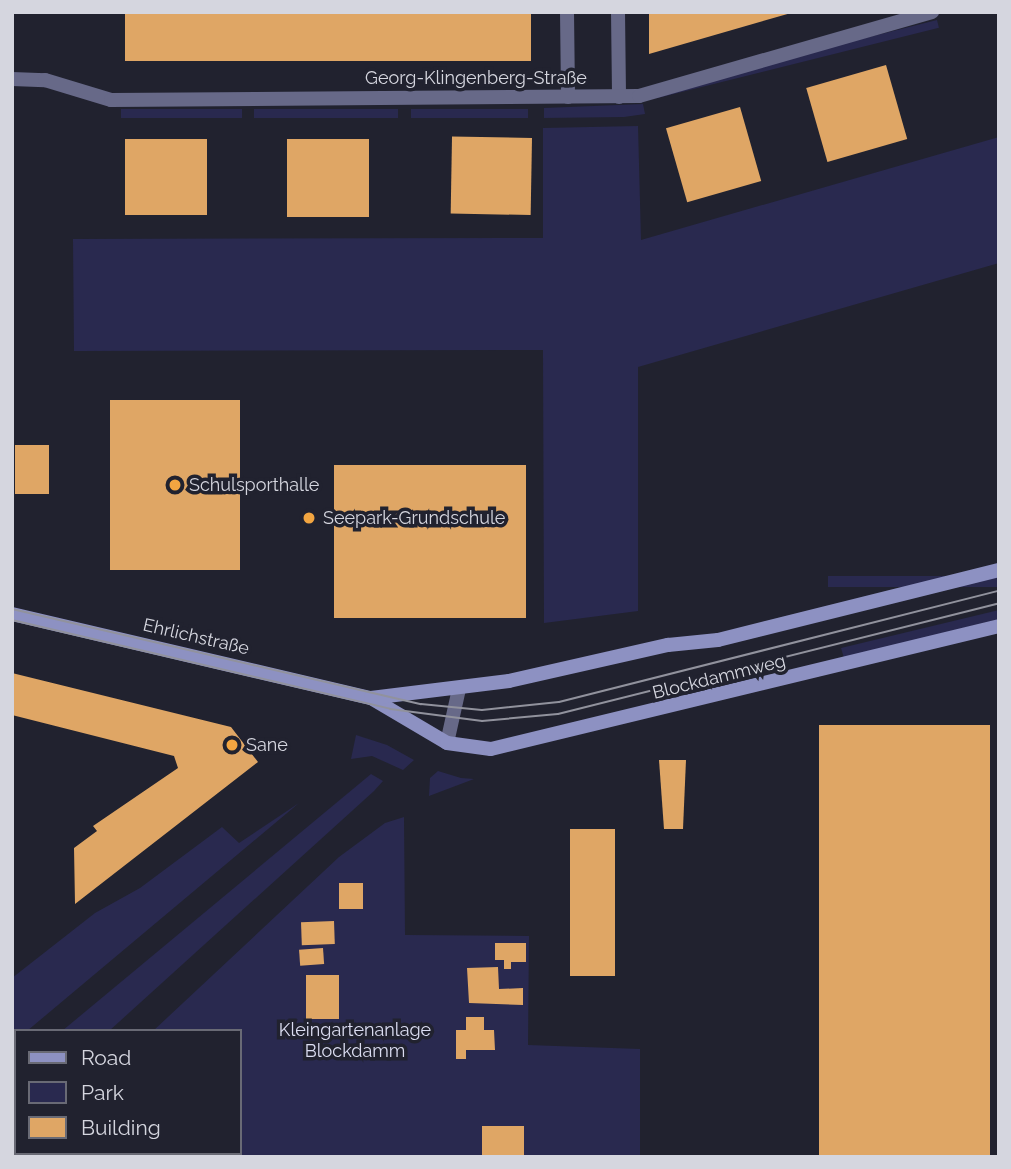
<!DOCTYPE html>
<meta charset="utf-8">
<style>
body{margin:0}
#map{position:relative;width:1011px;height:1169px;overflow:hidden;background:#21222f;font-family:Raleway,sans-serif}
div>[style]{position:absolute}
.green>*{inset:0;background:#29294f;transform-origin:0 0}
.building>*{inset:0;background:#dfa665;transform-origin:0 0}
.street>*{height:14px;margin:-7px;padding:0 7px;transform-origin:7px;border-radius:7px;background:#676988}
.secondary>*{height:14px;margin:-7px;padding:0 7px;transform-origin:7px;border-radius:7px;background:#8d91c2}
.tram>*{height:2px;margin:-1px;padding:0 1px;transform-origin:1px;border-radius:1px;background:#91929d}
.dots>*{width:19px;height:19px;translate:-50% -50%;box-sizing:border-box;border:4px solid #21222f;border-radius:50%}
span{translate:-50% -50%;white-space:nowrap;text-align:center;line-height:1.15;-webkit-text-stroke:7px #21222f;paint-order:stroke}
.street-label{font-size:18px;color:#d5d6df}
.poi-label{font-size:18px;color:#d5d6df}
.left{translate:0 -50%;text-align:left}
.park-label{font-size:18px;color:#dbddf1}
.frame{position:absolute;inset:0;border:14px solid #d5d6df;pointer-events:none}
.legend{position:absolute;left:14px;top:1029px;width:228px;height:126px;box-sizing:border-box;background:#21222f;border:2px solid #696a75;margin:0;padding:9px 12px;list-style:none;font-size:21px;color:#d5d6df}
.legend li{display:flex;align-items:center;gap:14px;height:35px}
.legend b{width:35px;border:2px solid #696a75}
</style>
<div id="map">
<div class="green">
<div style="left:937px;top:20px;width:8px;height:291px;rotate:76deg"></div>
<div style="clip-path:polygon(643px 104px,645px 114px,624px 117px,544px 118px,544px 108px)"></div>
<div style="left:242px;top:109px;width:9px;height:121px;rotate:90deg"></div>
<div style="left:254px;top:109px;width:144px;height:9px"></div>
<div style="left:411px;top:109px;width:117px;height:9px"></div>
<div style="clip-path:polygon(638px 126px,641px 240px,999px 137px,999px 263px,638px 367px,638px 611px,544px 623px,543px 350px,74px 351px,73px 239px,543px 238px,543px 128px)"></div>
<div style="left:999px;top:576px;width:11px;height:171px;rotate:90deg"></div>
<div style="clip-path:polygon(999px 610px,999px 619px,844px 658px,841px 648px)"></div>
<div style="clip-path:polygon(356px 735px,387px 745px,414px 760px,403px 770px,372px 756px,351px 759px)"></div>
<div style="clip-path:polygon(438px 771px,461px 778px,474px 779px,429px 796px,430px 778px)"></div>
<div style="clip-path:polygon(371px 774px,383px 781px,374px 791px,109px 1031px,62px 1031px)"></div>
<div style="clip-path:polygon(299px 803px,27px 1031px,16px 1031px,12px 1043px,12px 978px,95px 913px,140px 888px,222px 827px,239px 843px)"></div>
<div style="clip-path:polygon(404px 817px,405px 935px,529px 936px,528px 1045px,640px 1049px,640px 1157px,77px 1157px,240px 1153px,240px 1031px,153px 1031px,339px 857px,385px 823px)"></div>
</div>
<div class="building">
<div style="left:125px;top:12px;width:406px;height:49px"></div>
<div style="clip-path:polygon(649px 12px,791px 12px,791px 13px,649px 54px)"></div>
<div style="left:886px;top:65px;width:77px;height:83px;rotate:74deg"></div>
<div style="left:740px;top:107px;width:77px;height:77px;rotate:74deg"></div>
<div style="left:532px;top:138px;width:77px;height:80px;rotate:91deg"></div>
<div style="left:125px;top:139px;width:82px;height:76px"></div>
<div style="left:287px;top:139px;width:82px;height:78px"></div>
<div style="left:110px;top:400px;width:130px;height:170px"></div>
<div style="left:15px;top:445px;width:34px;height:49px"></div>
<div style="left:334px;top:465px;width:192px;height:153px"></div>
<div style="clip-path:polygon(12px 673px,231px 727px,258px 762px,75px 904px,74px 848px,97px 831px,93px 826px,178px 768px,174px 756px,12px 715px)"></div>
<div style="left:819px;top:725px;width:171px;height:432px"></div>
<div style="clip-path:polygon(659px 760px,686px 760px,683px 829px,664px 829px)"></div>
<div style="left:570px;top:829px;width:45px;height:147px"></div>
<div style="left:339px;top:883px;width:24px;height:26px"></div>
<div style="left:334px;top:921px;width:23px;height:33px;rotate:88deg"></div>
<div style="clip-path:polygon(495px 943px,526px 943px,526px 962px,511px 962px,511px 969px,504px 969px,504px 960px,495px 960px)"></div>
<div style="left:323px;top:948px;width:16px;height:24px;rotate:86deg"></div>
<div style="clip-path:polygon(498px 967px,499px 989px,523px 988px,523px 1005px,469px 1003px,467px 968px)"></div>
<div style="left:306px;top:975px;width:33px;height:44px"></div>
<div style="clip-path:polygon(466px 1017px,484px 1017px,484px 1030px,494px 1030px,495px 1050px,466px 1050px,466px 1059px,456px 1059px,456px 1030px,466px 1030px)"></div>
<div style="left:482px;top:1126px;width:42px;height:31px"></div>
</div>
<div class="street">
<div style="left:567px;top:12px;width:85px;rotate:89.3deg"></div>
<div style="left:618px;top:12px;width:85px;rotate:89.3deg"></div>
<div style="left:12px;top:79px;width:33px;rotate:2deg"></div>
<div style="left:45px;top:80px;width:69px;rotate:16.9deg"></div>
<div style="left:111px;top:100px;width:528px;rotate:-0.43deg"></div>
<div style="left:639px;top:96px;width:305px;rotate:-16deg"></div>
<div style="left:447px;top:743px;width:55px;rotate:-77.5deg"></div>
</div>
<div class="secondary">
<div style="left:12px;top:614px;width:369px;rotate:13.2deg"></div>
<div style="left:371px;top:698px;width:88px;rotate:30.6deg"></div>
<div style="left:447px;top:743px;width:44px;rotate:7.8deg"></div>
<div style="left:491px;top:749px;width:523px;rotate:-13.61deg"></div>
<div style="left:371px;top:698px;width:139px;rotate:-7deg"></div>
<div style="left:509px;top:681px;width:163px;rotate:-12.8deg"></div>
<div style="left:668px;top:645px;width:50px;rotate:-5.7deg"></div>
<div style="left:718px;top:640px;width:290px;rotate:-14deg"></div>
</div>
<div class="tram">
<div style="left:12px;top:609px;width:420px;rotate:13.1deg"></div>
<div style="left:421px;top:704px;width:61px;rotate:5.6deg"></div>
<div style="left:482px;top:710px;width:77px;rotate:-5.9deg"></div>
<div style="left:559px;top:702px;width:454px;rotate:-14.2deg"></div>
<div style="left:12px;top:620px;width:388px;rotate:13.2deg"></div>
<div style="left:390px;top:709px;width:93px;rotate:7.4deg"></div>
<div style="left:482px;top:721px;width:76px;rotate:-5.3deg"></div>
<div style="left:558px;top:714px;width:455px;rotate:-14.1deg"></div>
</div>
<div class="dots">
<div style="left:175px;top:485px;background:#f2a541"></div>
<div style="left:309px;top:518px;background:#f2a541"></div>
<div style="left:232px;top:745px;background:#f2a541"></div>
</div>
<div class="street-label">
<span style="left:476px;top:78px">Georg-Klingenberg-Straße</span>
<span style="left:196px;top:637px;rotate:13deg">Ehrlichstraße</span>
<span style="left:719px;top:677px;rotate:-14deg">Blockdammweg</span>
</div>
<div class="poi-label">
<span class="left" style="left:189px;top:485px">Schulsporthalle</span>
<span class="left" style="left:323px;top:518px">Seepark-Grundschule</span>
<span class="left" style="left:246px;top:745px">Sane</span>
</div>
<div class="park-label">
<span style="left:355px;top:1041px">Kleingartenanlage<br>Blockdamm</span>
</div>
<div class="frame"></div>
<ul class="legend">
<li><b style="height:9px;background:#8d91c2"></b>Road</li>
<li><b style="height:19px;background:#29294f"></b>Park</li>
<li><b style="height:19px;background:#dfa665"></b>Building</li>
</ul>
</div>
